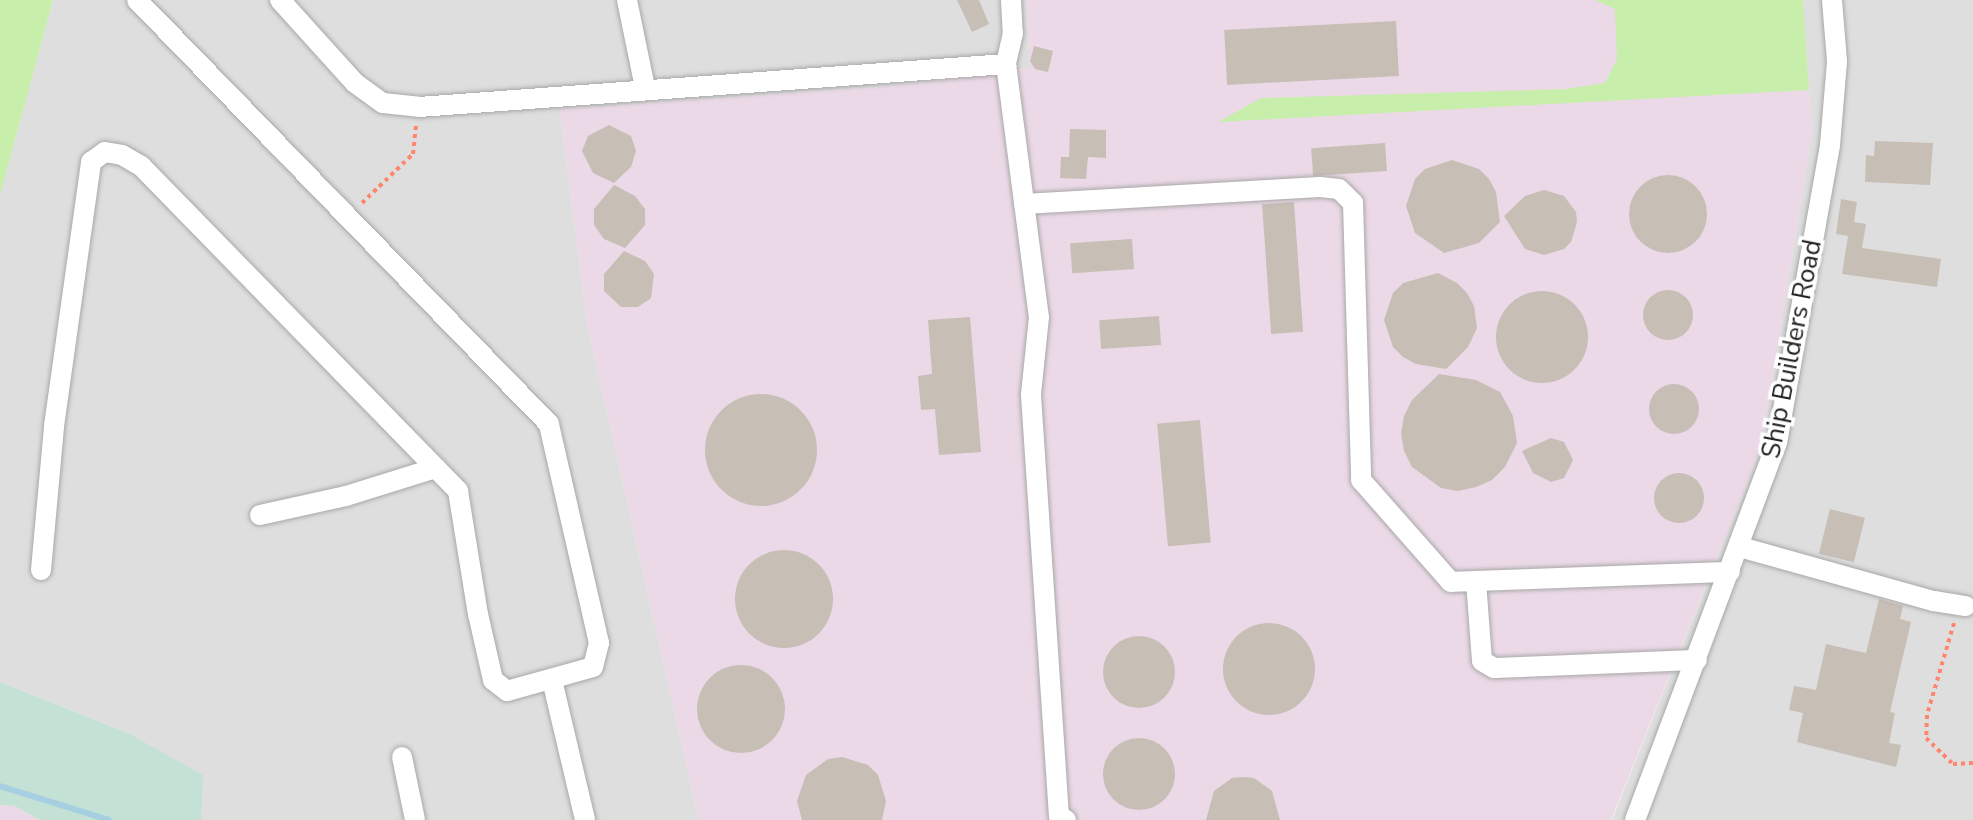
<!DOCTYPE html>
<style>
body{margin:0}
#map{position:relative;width:1973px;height:820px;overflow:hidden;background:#f2efe8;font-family:"Nunito Sans",sans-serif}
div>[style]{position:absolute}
.residential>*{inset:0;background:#dfdede}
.industrial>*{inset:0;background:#ebd9e7}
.grass>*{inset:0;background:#c8eeac}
.wetland>*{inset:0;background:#c4e1d5}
.stream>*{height:6px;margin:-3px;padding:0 3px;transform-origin:3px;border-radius:3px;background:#a6d0e2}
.building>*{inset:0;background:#c7beb6;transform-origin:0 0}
.round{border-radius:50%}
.path>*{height:4px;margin-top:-2px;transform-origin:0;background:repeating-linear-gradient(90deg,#ff856c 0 4px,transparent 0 8px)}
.roads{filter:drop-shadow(0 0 2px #a8a8a8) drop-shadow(0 0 2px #a8a8a8)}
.minor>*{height:20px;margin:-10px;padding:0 10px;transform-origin:10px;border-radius:10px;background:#fff}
span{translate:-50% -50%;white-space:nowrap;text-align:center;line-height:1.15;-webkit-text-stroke:7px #fff;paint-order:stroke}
.street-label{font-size:26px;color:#212121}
</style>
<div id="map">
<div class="residential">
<div style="clip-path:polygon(53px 0,1026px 0,1030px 68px,879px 87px,560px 110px,587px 323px,699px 820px,201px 820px,202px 775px,130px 734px,0 682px,0 195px)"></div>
<div style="clip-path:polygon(1803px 0,1973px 0,1973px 820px,1612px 820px,1762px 446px,1812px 131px)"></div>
</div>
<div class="industrial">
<div style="clip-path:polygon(1026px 0,1803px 0,1812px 131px,1762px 446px,1611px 820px,699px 820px,587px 323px,560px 109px,879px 87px,1030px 68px)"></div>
<div style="clip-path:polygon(0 805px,15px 806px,40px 820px,0 820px)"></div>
</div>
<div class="grass">
<div style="clip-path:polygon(0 0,53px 0,0 195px)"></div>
<div style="clip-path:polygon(1595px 0,1803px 0,1809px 90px,1218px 122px,1261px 98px,1565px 89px,1605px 83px,1617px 59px,1615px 9px)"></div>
</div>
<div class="wetland">
<div style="clip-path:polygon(0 682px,130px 734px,203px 775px,201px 820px,40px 820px,15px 806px,0 805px)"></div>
</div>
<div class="stream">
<div style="left:0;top:786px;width:114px;rotate:17.3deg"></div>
</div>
<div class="building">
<div style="clip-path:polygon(957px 0,979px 0,989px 24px,972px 32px)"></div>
<div style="left:1396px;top:21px;width:55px;height:172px;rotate:87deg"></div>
<div style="clip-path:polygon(1034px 46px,1053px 51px,1048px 72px,1035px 69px,1030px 61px)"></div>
<div style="clip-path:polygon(609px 125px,631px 136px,636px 151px,631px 167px,614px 183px,593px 173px,582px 151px,588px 136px)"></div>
<div style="clip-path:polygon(1070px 129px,1106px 130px,1106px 158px,1088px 157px,1086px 179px,1060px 178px,1061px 157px,1069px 157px)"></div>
<div style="clip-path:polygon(1875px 141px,1933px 143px,1930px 185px,1865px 182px,1866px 155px,1874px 156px)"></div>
<div style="left:1385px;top:143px;width:28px;height:74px;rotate:86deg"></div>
<div style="clip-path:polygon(1452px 160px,1479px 169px,1489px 179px,1496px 192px,1500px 222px,1479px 243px,1444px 253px,1415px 233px,1406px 206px,1415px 179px,1425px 169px)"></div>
<div class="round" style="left:1629px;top:175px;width:78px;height:78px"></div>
<div style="clip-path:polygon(614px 185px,635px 196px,645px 209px,645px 225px,625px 248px,604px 239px,594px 225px,594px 209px)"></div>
<div style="clip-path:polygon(1544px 190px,1564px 196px,1576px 212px,1577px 222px,1571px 242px,1564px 249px,1544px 255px,1525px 249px,1504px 216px,1525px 196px)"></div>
<div style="clip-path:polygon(1841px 199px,1857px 202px,1854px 222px,1866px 224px,1862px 248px,1941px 259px,1937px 287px,1842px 274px,1848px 236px,1836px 234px)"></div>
<div style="left:1294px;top:202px;width:130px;height:32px;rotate:86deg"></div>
<div style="left:1132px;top:239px;width:30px;height:62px;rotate:86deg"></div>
<div style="clip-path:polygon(624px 251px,645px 261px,654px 274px,651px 298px,638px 307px,621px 307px,604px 291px,604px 274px)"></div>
<div style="clip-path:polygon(1438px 273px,1457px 283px,1467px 293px,1474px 306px,1477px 328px,1468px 347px,1446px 369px,1416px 364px,1403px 357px,1393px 347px,1384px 320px,1393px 293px,1403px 283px)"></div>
<div class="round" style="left:1643px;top:290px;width:50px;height:50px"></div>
<div class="round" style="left:1496px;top:291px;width:92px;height:92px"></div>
<div style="left:1159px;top:316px;width:29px;height:60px;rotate:86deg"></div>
<div style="clip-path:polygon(970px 317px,981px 452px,939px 455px,935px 409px,921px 410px,918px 376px,932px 374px,928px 320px)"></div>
<div style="clip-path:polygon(1439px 374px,1476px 380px,1500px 392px,1513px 416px,1517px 443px,1505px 467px,1492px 480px,1476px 487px,1458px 491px,1441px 488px,1412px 467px,1404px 451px,1401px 434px,1404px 416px,1412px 400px)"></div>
<div class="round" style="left:1649px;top:384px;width:50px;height:50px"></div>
<div class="round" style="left:705px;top:394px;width:112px;height:112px"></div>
<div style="left:1200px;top:420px;width:123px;height:43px;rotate:85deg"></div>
<div style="clip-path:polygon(1551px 438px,1564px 442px,1573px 460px,1564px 478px,1551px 482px,1533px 473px,1522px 451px)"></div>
<div class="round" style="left:1654px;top:473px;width:50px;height:50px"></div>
<div style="left:1830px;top:509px;width:36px;height:46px;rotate:14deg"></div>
<div class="round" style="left:735px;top:550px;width:98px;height:98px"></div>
<div style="clip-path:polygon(1879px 599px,1903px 606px,1900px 619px,1911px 622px,1890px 712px,1895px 713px,1889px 743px,1901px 745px,1896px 767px,1797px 742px,1803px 713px,1789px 710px,1794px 686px,1816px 690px,1826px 644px,1866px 653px)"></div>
<div class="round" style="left:1223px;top:623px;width:92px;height:92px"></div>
<div class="round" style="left:1103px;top:636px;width:72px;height:72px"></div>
<div class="round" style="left:697px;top:665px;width:88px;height:88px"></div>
<div class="round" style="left:1103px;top:738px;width:72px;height:72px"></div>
<div style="clip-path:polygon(842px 757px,868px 765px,878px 775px,886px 801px,882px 820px,802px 820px,797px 801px,806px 775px,828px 759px)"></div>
<div style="clip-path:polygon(1243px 777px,1254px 778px,1272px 791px,1280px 820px,1206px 820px,1214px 791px,1232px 778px)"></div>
</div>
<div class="path">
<div style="left:362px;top:203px;width:71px;rotate:-43.9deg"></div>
<div style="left:413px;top:154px;width:29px;rotate:-84deg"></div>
<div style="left:1954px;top:623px;width:96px;rotate:106.4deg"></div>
<div style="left:1927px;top:715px;width:23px;rotate:92deg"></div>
<div style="left:1926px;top:738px;width:37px;rotate:44deg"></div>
<div style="left:1953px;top:764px;width:20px;rotate:-3deg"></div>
</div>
<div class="roads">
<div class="minor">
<div style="left:280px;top:0;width:112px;rotate:47.9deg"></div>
<div style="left:355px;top:83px;width:34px;rotate:36deg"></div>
<div style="left:383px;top:103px;width:36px;rotate:6deg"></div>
<div style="left:419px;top:107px;width:589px;rotate:-4.19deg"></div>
<div style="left:627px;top:0;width:90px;rotate:78.4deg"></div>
<div style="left:1011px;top:0;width:33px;rotate:87deg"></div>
<div style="left:1013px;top:33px;width:32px;rotate:103deg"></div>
<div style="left:1006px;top:64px;width:255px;rotate:82.6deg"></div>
<div style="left:1039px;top:317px;width:78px;rotate:95.9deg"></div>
<div style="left:1031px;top:395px;width:422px;rotate:86.2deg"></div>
<div style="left:1059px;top:816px;width:8px;rotate:30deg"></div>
<div style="left:1024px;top:204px;width:296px;rotate:-3.3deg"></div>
<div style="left:1320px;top:187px;width:19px;rotate:6deg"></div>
<div style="left:1339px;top:189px;width:20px;rotate:45deg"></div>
<div style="left:1353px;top:203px;width:277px;rotate:88.3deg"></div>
<div style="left:1361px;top:480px;width:136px;rotate:48.6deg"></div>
<div style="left:1451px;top:582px;width:279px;rotate:-2.1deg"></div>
<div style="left:260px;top:515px;width:88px;rotate:-12.5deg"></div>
<div style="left:346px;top:496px;width:94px;rotate:-17.3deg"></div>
<div style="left:1740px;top:547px;width:201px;rotate:15.6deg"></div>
<div style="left:1934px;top:601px;width:32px;rotate:9deg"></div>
<div style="left:41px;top:570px;width:145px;rotate:-84.8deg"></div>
<div style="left:54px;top:426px;width:267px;rotate:-82deg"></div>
<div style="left:91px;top:162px;width:17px;rotate:-36deg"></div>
<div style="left:105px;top:152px;width:17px;rotate:10deg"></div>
<div style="left:122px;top:155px;width:22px;rotate:30deg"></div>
<div style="left:141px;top:166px;width:454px;rotate:45.7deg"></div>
<div style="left:458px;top:491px;width:125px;rotate:80.8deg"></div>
<div style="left:478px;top:614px;width:68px;rotate:77.2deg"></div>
<div style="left:493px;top:680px;width:18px;rotate:38deg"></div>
<div style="left:507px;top:691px;width:89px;rotate:-15.6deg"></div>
<div style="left:593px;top:667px;width:25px;rotate:-76deg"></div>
<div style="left:599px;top:643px;width:225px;rotate:-102.9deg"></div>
<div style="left:549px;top:424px;width:591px;rotate:-134.18deg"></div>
<div style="left:1476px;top:581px;width:80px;rotate:85.7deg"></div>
<div style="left:1482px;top:661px;width:14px;rotate:30deg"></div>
<div style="left:1494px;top:668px;width:203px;rotate:-2.3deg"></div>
<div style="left:552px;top:680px;width:144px;rotate:76.7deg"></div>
<div style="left:402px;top:757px;width:64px;rotate:78.3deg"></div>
<div style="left:1635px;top:820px;width:403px;rotate:-69.4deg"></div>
<div style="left:1777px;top:443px;width:303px;rotate:-79.9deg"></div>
<div style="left:1830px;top:145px;width:84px;rotate:-85.2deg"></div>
<div style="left:1837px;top:61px;width:61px;rotate:-94.7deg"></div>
</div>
</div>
<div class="street-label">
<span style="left:1792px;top:349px;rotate:-79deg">Ship Builders Road</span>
</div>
</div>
